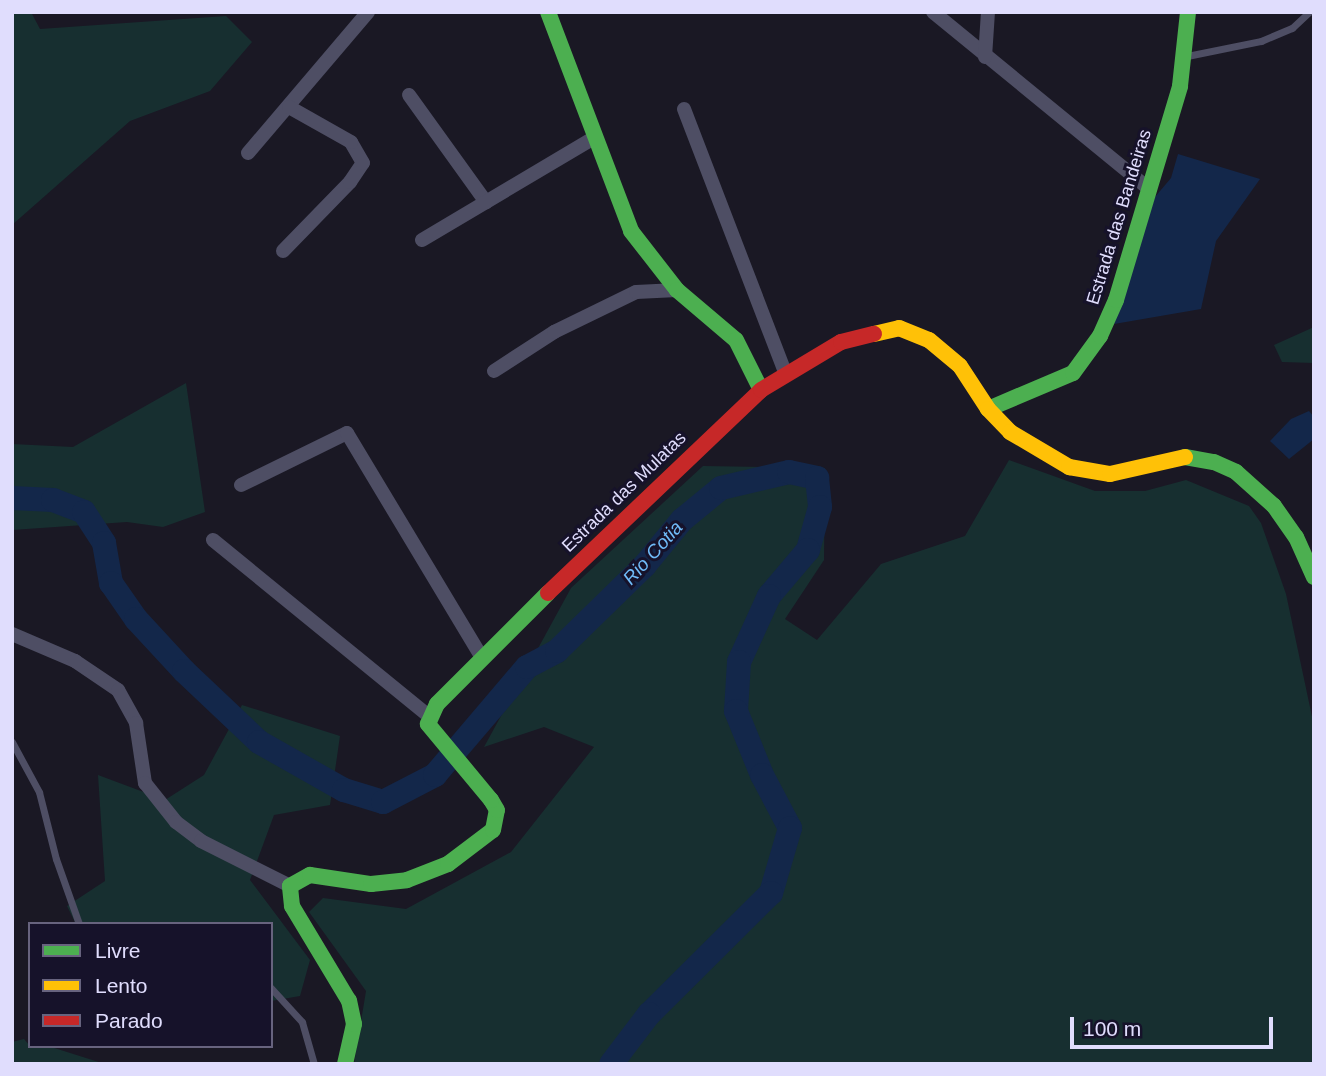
<!DOCTYPE html>
<style>
body{margin:0}
#map{position:relative;width:1326px;height:1076px;overflow:hidden;background:#1a1824;font-family:Helvetica,sans-serif}
div>[style]{position:absolute}
.green>*{inset:0;background:#172f30}
.water>*{inset:0;background:#13274a}
.river>*{height:24px;margin:-12px;padding:0 12px;transform-origin:12px;border-radius:12px;background:#13274a}
.lane>*{height:7px;margin:-3.5px;padding:0 3.5px;transform-origin:3.5px;border-radius:3.5px;background:#4e4e64}
.street>*{height:14px;margin:-7px;padding:0 7px;transform-origin:7px;border-radius:7px;background:#4e4e64}
.fast>*{height:16px;margin:-8px;padding:0 8px;transform-origin:8px;border-radius:8px;background:#4caf50}
.slow>*{height:16px;margin:-8px;padding:0 8px;transform-origin:8px;border-radius:8px;background:#ffc107}
.jam>*{height:16px;margin:-8px;padding:0 8px;transform-origin:8px;border-radius:8px;background:#c62828}
span{translate:-50% -50%;white-space:nowrap;text-align:center;line-height:1.15;-webkit-text-stroke:6px #16122a;paint-order:stroke}
.street-label{font-size:18px;color:#e0ddfd}
.water-label{font-size:19px;color:#70bbf8;font-style:italic}
.frame{position:absolute;inset:0;border:14px solid #e0ddfd;pointer-events:none}
.legend{position:absolute;left:28px;top:922px;width:245px;height:126px;box-sizing:border-box;background:#16122a;border:2px solid #67637e;margin:0;padding:9px 12px;list-style:none;font-size:21px;color:#e0ddfd}
.legend li{display:flex;align-items:center;gap:14px;height:35px}
.legend b{width:35px;border:2px solid #67637e}
.scale{position:absolute;left:1070px;top:1017px;width:203px;height:32px;box-sizing:border-box;border:4px solid #e0ddfd;border-top:0;padding-left:9px;font-size:21px;line-height:24px;white-space:nowrap;color:#e0ddfd;-webkit-text-stroke:5px #16122a;paint-order:stroke}
</style>
<div id="map">
<div class="green">
<div style="clip-path:polygon(12px 12px,31px 12px,40px 29px,226px 16px,252px 42px,210px 91px,130px 121px,12px 225px)"></div>
<div style="clip-path:polygon(1314px 327px,1314px 363px,1282px 362px,1274px 345px)"></div>
<div style="clip-path:polygon(186px 383px,205px 512px,163px 527px,127px 522px,12px 530px,12px 444px,73px 447px)"></div>
<div style="clip-path:polygon(1009px 460px,1095px 491px,1145px 491px,1186px 480px,1249px 506px,1261px 523px,1286px 594px,1314px 726px,1314px 1064px,354px 1064px,366px 991px,309px 912px,323px 898px,406px 909px,511px 852px,594px 747px,544px 727px,484px 747px,571px 588px,703px 466px,825px 468px,824px 560px,785px 619px,817px 640px,881px 564px,965px 536px)"></div>
<div style="clip-path:polygon(242px 705px,340px 736px,330px 805px,274px 815px,250px 880px,310px 960px,300px 996px,271px 1001px,271px 924px,76px 924px,67px 906px,105px 881px,98px 775px,165px 800px,204px 775px)"></div>
<div style="clip-path:polygon(24px 1039px,30px 1046px,48px 1046px,105px 1064px,12px 1064px,12px 1042px)"></div>
</div>
<div class="water">
<div style="clip-path:polygon(1178px 154px,1260px 179px,1216px 241px,1201px 309px,1114px 324px,1155px 197px,1171px 178px)"></div>
<div style="clip-path:polygon(1309px 411px,1314px 417px,1314px 439px,1289px 459px,1270px 441px,1291px 419px)"></div>
</div>
<div class="river">
<div style="left:12px;top:498px;width:41px;rotate:2.8deg"></div>
<div style="left:53px;top:500px;width:33px;rotate:21deg"></div>
<div style="left:84px;top:512px;width:37px;rotate:57deg"></div>
<div style="left:104px;top:543px;width:41px;rotate:80.1deg"></div>
<div style="left:111px;top:583px;width:44px;rotate:55.2deg"></div>
<div style="left:136px;top:619px;width:71px;rotate:47.3deg"></div>
<div style="left:184px;top:671px;width:103px;rotate:43.4deg"></div>
<div style="left:259px;top:742px;width:98px;rotate:29.5deg"></div>
<div style="left:344px;top:790px;width:41px;rotate:17.1deg"></div>
<div style="left:383px;top:802px;width:59px;rotate:-27.4deg"></div>
<div style="left:435px;top:775px;width:142px;rotate:-49.6deg"></div>
<div style="left:527px;top:667px;width:34px;rotate:-28deg"></div>
<div style="left:557px;top:651px;width:123px;rotate:-44.3deg"></div>
<div style="left:645px;top:565px;width:58px;rotate:-50.6deg"></div>
<div style="left:682px;top:520px;width:50px;rotate:-39.4deg"></div>
<div style="left:721px;top:488px;width:70px;rotate:-13.2deg"></div>
<div style="left:789px;top:472px;width:29px;rotate:12deg"></div>
<div style="left:817px;top:478px;width:29px;rotate:84deg"></div>
<div style="left:820px;top:507px;width:45px;rotate:105.6deg"></div>
<div style="left:808px;top:550px;width:60px;rotate:130.3deg"></div>
<div style="left:769px;top:596px;width:72px;rotate:114.4deg"></div>
<div style="left:739px;top:662px;width:49px;rotate:93.5deg"></div>
<div style="left:736px;top:711px;width:69px;rotate:67.9deg"></div>
<div style="left:762px;top:775px;width:60px;rotate:62.2deg"></div>
<div style="left:790px;top:828px;width:68px;rotate:106.3deg"></div>
<div style="left:771px;top:893px;width:172px;rotate:135.2deg"></div>
<div style="left:649px;top:1014px;width:63px;rotate:127.2deg"></div>
</div>
<div class="lane">
<div style="left:1187px;top:56px;width:76px;rotate:-11.5deg"></div>
<div style="left:1261px;top:41px;width:34px;rotate:-23deg"></div>
<div style="left:1292px;top:28px;width:23px;rotate:-43deg"></div>
<div style="left:12px;top:742px;width:57px;rotate:61.6deg"></div>
<div style="left:39px;top:792px;width:69px;rotate:75.8deg"></div>
<div style="left:56px;top:859px;width:69px;rotate:70.5deg"></div>
<div style="left:271px;top:988px;width:46px;rotate:47.6deg"></div>
<div style="left:302px;top:1022px;width:44px;rotate:74.1deg"></div>
</div>
<div class="street">
<div style="left:933px;top:12px;width:276px;rotate:39.3deg"></div>
<div style="left:985px;top:57px;width:45px;rotate:-86.2deg"></div>
<div style="left:409px;top:95px;width:132px;rotate:54.3deg"></div>
<div style="left:684px;top:109px;width:285px;rotate:69deg"></div>
<div style="left:248px;top:153px;width:185px;rotate:-49.6deg"></div>
<div style="left:422px;top:240px;width:200px;rotate:-30.7deg"></div>
<div style="left:283px;top:251px;width:96px;rotate:-45.8deg"></div>
<div style="left:350px;top:182px;width:23px;rotate:-56deg"></div>
<div style="left:363px;top:163px;width:24px;rotate:-120deg"></div>
<div style="left:351px;top:142px;width:71px;rotate:-150.6deg"></div>
<div style="left:494px;top:371px;width:72px;rotate:-33deg"></div>
<div style="left:554px;top:332px;width:91px;rotate:-26deg"></div>
<div style="left:636px;top:292px;width:41px;rotate:-2.8deg"></div>
<div style="left:241px;top:485px;width:118px;rotate:-26.1deg"></div>
<div style="left:347px;top:433px;width:262px;rotate:59deg"></div>
<div style="left:213px;top:540px;width:279px;rotate:39.2deg"></div>
<div style="left:12px;top:634px;width:69px;rotate:23.2deg"></div>
<div style="left:75px;top:661px;width:52px;rotate:34deg"></div>
<div style="left:118px;top:690px;width:38px;rotate:61deg"></div>
<div style="left:136px;top:723px;width:61px;rotate:81.5deg"></div>
<div style="left:145px;top:783px;width:50px;rotate:51.5deg"></div>
<div style="left:176px;top:822px;width:31px;rotate:37deg"></div>
<div style="left:201px;top:841px;width:100px;rotate:26.8deg"></div>
</div>
<div class="fast">
<div style="left:548px;top:12px;width:234px;rotate:69.2deg"></div>
<div style="left:631px;top:231px;width:75px;rotate:52.1deg"></div>
<div style="left:677px;top:290px;width:77px;rotate:40.3deg"></div>
<div style="left:736px;top:340px;width:56px;rotate:63.4deg"></div>
<div style="left:988px;top:409px;width:92px;rotate:-23deg"></div>
<div style="left:1073px;top:373px;width:46px;rotate:-53.9deg"></div>
<div style="left:1100px;top:336px;width:39px;rotate:-66deg"></div>
<div style="left:1116px;top:300px;width:223px;rotate:-73.3deg"></div>
<div style="left:1180px;top:86px;width:74px;rotate:-83.8deg"></div>
<div style="left:1185px;top:457px;width:29px;rotate:10deg"></div>
<div style="left:1214px;top:462px;width:24px;rotate:24deg"></div>
<div style="left:1236px;top:472px;width:51px;rotate:41.8deg"></div>
<div style="left:1274px;top:506px;width:38px;rotate:55deg"></div>
<div style="left:1296px;top:537px;width:44px;rotate:65.8deg"></div>
<div style="left:345px;top:1064px;width:41px;rotate:-77.3deg"></div>
<div style="left:354px;top:1024px;width:24px;rotate:-102deg"></div>
<div style="left:349px;top:1001px;width:111px;rotate:-121deg"></div>
<div style="left:292px;top:906px;width:20px;rotate:-96deg"></div>
<div style="left:290px;top:886px;width:23px;rotate:-29deg"></div>
<div style="left:310px;top:875px;width:62px;rotate:8.4deg"></div>
<div style="left:371px;top:884px;width:36px;rotate:-6deg"></div>
<div style="left:407px;top:880px;width:44px;rotate:-21.3deg"></div>
<div style="left:448px;top:864px;width:56px;rotate:-37.1deg"></div>
<div style="left:493px;top:830px;width:20px;rotate:-79deg"></div>
<div style="left:497px;top:810px;width:12px;rotate:-121deg"></div>
<div style="left:491px;top:800px;width:99px;rotate:-129.7deg"></div>
<div style="left:428px;top:724px;width:22px;rotate:-66deg"></div>
<div style="left:437px;top:704px;width:157px;rotate:-45deg"></div>
</div>
<div class="slow">
<div style="left:874px;top:334px;width:26px;rotate:-13deg"></div>
<div style="left:899px;top:328px;width:32px;rotate:22deg"></div>
<div style="left:929px;top:340px;width:40px;rotate:40deg"></div>
<div style="left:960px;top:366px;width:51px;rotate:56.9deg"></div>
<div style="left:988px;top:409px;width:32px;rotate:46deg"></div>
<div style="left:1010px;top:432px;width:69px;rotate:30.7deg"></div>
<div style="left:1069px;top:467px;width:42px;rotate:9.7deg"></div>
<div style="left:1110px;top:474px;width:77px;rotate:-12.8deg"></div>
</div>
<div class="jam">
<div style="left:548px;top:593px;width:294px;rotate:-43.6deg"></div>
<div style="left:761px;top:390px;width:93px;rotate:-31deg"></div>
<div style="left:841px;top:342px;width:34px;rotate:-14deg"></div>
</div>
<div class="street-label">
<span style="left:1119px;top:217px;rotate:-73deg">Estrada das Bandeiras</span>
<span style="left:624px;top:492px;rotate:-44deg">Estrada das Mulatas</span>
</div>
<div class="water-label">
<span style="left:653px;top:553px;rotate:-48deg">Rio Cotia</span>
</div>
<div class="frame"></div>
<ul class="legend">
<li><b style="height:9px;background:#4caf50"></b>Livre</li>
<li><b style="height:9px;background:#ffc107"></b>Lento</li>
<li><b style="height:9px;background:#c62828"></b>Parado</li>
</ul>
<div class="scale">100 m</div>
</div>
